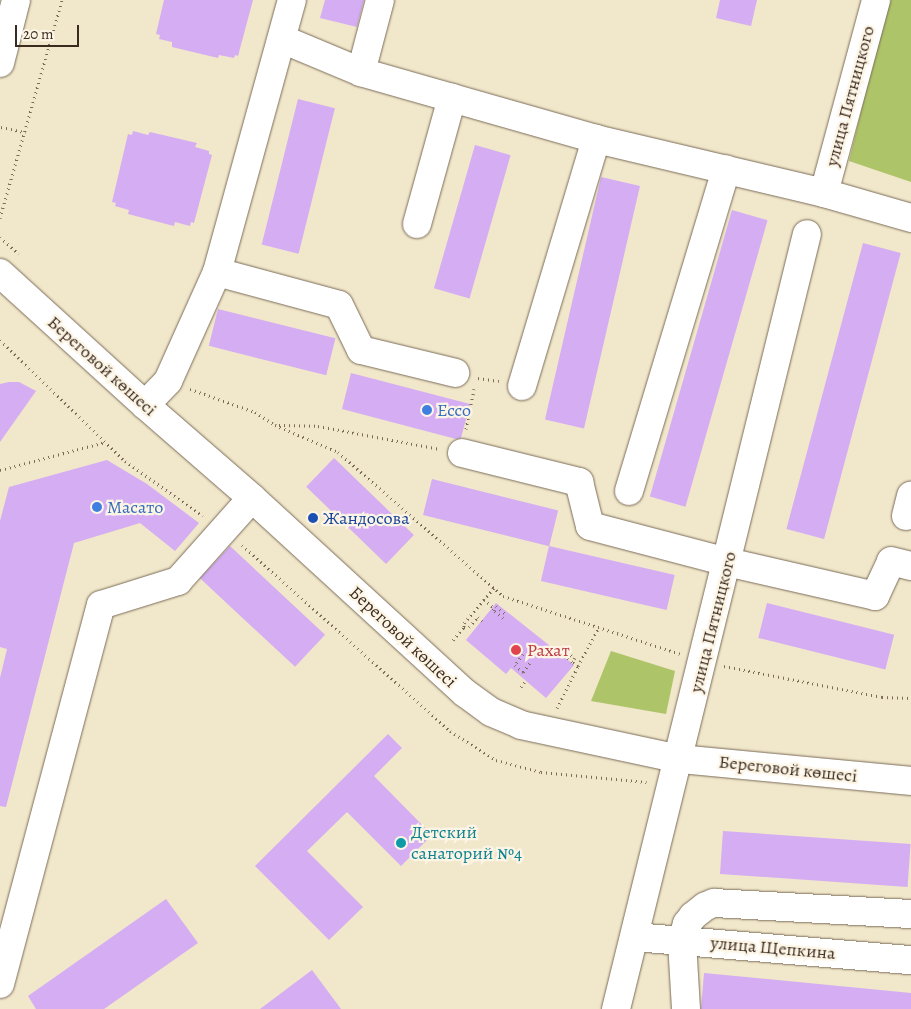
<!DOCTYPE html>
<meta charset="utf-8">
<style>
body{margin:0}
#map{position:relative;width:911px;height:1009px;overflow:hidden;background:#f1e7ca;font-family:Alegreya,serif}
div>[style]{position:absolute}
.green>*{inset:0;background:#aec468}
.building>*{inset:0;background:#d4adf3;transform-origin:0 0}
.path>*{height:3px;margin-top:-1.5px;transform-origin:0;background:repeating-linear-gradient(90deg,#7b6c5a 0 1px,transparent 0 5px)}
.roads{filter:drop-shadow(0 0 1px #7b6c5a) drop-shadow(0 0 1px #7b6c5a)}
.minor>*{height:28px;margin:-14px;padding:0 14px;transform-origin:14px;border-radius:14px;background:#fff}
.major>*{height:28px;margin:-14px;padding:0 14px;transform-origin:14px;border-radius:14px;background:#fff}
.dots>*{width:14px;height:14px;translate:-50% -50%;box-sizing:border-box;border:2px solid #fcf5e5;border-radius:50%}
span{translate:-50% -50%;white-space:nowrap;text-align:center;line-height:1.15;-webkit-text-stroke:4.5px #fcf5e5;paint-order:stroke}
.street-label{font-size:18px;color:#3b2a1e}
.shop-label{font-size:18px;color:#366cbe}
.left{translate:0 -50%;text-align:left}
.transit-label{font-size:18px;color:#164399}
.health-label{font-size:18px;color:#be3a42}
.culture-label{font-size:18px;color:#0d838f}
.scale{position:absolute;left:15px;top:25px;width:64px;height:22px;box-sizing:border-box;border:2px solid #3b2a1e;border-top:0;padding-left:6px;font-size:15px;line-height:18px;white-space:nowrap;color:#3b2a1e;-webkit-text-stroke:4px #fcf5e5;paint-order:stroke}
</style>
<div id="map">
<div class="green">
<div style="clip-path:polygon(888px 0,911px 0,911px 182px,849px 161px)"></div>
<div style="clip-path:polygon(611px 651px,675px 671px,666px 714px,591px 701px)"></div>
</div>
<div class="building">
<div style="clip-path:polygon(164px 0,253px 0,238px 56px,235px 55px,234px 58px,219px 55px,218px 58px,172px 47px,172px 42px,159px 39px,160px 35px,156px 34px)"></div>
<div style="clip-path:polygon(325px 0,364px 0,357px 27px,320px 18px)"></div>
<div style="clip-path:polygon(720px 0,757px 0,751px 26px,716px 18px)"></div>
<div style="left:298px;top:99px;width:38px;height:150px;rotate:14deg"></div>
<div style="clip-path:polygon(133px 131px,148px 135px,150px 132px,197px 143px,195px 147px,209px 151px,209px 154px,212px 155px,194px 223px,191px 222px,190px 226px,175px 222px,174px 226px,128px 214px,129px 210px,115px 206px,116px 203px,112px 202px,128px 134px,132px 135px)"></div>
<div style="left:475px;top:145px;width:37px;height:149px;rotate:16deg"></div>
<div style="left:601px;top:177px;width:40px;height:249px;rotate:13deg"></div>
<div style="left:732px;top:210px;width:37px;height:298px;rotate:16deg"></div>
<div style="left:863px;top:243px;width:39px;height:296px;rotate:15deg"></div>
<div style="left:218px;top:309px;width:121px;height:38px;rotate:14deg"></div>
<div style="clip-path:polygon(351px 373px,470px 404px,461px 438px,456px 439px,342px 409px)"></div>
<div style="clip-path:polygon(9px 382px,19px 382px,36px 391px,0 442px,0 384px)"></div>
<div style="left:334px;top:458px;width:111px;height:40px;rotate:44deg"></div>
<div style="clip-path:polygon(107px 460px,147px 484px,199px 523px,175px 551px,140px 523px,74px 543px,6px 807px,0 806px,0 678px,7px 649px,0 647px,0 521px,9px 487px)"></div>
<div style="left:432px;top:479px;width:130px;height:37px;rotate:14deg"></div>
<div style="left:230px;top:546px;width:130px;height:44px;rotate:43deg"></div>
<div style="left:549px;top:546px;width:129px;height:36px;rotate:13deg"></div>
<div style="clip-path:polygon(496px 603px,574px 665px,546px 698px,511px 668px,506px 674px,466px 640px)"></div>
<div style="left:767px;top:603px;width:131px;height:36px;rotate:14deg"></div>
<div style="clip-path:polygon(388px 734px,402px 748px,374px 776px,432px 835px,401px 866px,347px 812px,307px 851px,363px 907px,329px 940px,255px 866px)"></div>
<div style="left:723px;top:831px;width:188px;height:43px;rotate:4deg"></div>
<div style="clip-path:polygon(166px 899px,198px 943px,104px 1009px,36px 1009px,28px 996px)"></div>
<div style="clip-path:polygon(312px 970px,341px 1009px,260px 1009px)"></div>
<div style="clip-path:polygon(704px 973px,911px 993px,911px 1009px,701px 1009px)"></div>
</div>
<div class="path">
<div style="left:1px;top:127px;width:25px;rotate:12deg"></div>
<div style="left:0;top:218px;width:227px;rotate:-74.1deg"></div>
<div style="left:0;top:237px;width:25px;rotate:42deg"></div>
<div style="left:0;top:340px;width:174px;rotate:44.1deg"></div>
<div style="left:125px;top:461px;width:95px;rotate:35.2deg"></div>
<div style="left:478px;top:378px;width:21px;rotate:8deg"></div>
<div style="left:190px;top:389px;width:69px;rotate:19.5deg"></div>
<div style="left:255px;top:412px;width:24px;rotate:33deg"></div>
<div style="left:275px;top:425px;width:69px;rotate:23.2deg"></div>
<div style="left:338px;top:452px;width:219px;rotate:41.1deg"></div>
<div style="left:503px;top:596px;width:186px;rotate:18.1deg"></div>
<div style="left:279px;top:425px;width:39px;rotate:1deg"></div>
<div style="left:318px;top:426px;width:124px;rotate:10.7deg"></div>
<div style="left:466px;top:429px;width:41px;rotate:-78.7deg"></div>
<div style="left:0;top:470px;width:109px;rotate:-14.9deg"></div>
<div style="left:242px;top:545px;width:279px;rotate:41.8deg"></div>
<div style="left:450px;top:731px;width:54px;rotate:32.2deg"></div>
<div style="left:496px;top:760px;width:47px;rotate:14.9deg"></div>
<div style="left:541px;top:772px;width:106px;rotate:5.4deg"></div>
<div style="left:484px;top:599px;width:12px;rotate:42deg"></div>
<div style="left:503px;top:618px;width:13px;rotate:-141deg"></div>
<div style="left:493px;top:610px;width:5px;rotate:-53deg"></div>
<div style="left:496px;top:606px;width:13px;rotate:39deg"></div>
<div style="left:464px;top:627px;width:4px;rotate:-90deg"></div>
<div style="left:464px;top:623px;width:46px;rotate:-49.4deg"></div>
<div style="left:453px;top:640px;width:17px;rotate:-50deg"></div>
<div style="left:464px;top:627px;width:5px"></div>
<div style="left:469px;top:627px;width:13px;rotate:-48deg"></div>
<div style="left:478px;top:617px;width:6px;rotate:45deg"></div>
<div style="left:523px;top:654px;width:14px;rotate:126deg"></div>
<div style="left:515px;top:665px;width:11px;rotate:41deg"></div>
<div style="left:523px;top:672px;width:14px;rotate:-54deg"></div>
<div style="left:563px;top:657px;width:6px;rotate:-51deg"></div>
<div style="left:567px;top:652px;width:10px;rotate:37deg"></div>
<div style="left:575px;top:658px;width:5px;rotate:127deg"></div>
<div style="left:572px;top:662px;width:11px;rotate:-139deg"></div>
<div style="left:578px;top:666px;width:44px;rotate:-61.7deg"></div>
<div style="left:724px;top:666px;width:161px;rotate:11.1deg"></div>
<div style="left:882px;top:697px;width:29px;rotate:2deg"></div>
<div style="left:521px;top:687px;width:7px;rotate:-56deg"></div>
<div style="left:557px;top:708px;width:47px;rotate:-63.4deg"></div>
<div style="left:578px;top:666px;width:7px;rotate:-146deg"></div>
</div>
<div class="roads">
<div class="minor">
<div style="left:282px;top:39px;width:86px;rotate:22.7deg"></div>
<div style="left:361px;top:72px;width:244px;rotate:15.9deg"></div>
<div style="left:596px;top:139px;width:234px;rotate:13.3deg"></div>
<div style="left:824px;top:193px;width:91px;rotate:16deg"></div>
<div style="left:361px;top:72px;width:74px;rotate:-75.2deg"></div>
<div style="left:824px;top:193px;width:200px;rotate:-74.9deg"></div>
<div style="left:417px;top:224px;width:131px;rotate:-74.5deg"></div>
<div style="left:217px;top:272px;width:126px;rotate:15.1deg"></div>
<div style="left:339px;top:305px;width:50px;rotate:63.9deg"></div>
<div style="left:361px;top:350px;width:97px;rotate:13.7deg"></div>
<div style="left:0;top:273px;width:196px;rotate:42.3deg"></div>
<div style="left:145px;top:405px;width:142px;rotate:41deg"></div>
<div style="left:252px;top:498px;width:289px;rotate:42.5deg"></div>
<div style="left:465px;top:693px;width:32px;rotate:36deg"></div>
<div style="left:491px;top:712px;width:33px;rotate:23deg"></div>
<div style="left:521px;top:725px;width:162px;rotate:12.1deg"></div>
<div style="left:679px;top:759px;width:233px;rotate:5.4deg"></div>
<div style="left:522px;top:386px;width:258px;rotate:-73.3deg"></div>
<div style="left:145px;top:405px;width:33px;rotate:-46deg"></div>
<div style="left:168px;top:381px;width:120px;rotate:-65.8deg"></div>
<div style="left:217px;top:272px;width:282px;rotate:-74.6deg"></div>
<div style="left:462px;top:453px;width:121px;rotate:13.9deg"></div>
<div style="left:579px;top:482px;width:45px;rotate:76deg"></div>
<div style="left:590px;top:526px;width:142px;rotate:14.7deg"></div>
<div style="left:727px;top:562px;width:152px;rotate:12.9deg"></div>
<div style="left:875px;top:596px;width:38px;rotate:-65deg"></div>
<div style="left:891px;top:561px;width:21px;rotate:14deg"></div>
<div style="left:629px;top:491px;width:336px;rotate:-73.2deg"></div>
<div style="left:906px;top:516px;width:21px;rotate:-76deg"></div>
<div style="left:635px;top:937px;width:277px;rotate:4.8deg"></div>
<div style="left:0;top:984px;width:392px;rotate:-75.1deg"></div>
<div style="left:101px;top:605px;width:81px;rotate:-17.3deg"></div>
<div style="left:178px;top:581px;width:111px;rotate:-48.3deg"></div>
<div style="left:616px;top:1009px;width:798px;rotate:-76.16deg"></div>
<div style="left:686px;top:1009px;width:68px;rotate:-93.4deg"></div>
<div style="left:682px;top:941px;width:18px;rotate:-74deg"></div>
<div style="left:687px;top:924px;width:10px;rotate:-53deg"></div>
<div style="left:693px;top:916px;width:16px;rotate:-38deg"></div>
<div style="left:706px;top:906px;width:9px;rotate:-21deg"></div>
<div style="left:714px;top:903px;width:197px;rotate:3.2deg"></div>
</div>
<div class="major">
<div style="left:0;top:63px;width:65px;rotate:-75.7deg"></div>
</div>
</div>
<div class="dots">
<div style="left:427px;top:410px;background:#3f7fe0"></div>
<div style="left:97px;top:507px;background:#3f7fe0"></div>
<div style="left:313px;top:518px;background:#1a4fb4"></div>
<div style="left:516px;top:650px;background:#e0444e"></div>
<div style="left:401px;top:843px;background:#0f9aa8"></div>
</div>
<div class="street-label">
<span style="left:850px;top:96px;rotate:-75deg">улица Пятницкого</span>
<span style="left:102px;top:366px;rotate:42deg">Береговой көшесі</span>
<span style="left:713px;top:622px;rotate:-76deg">улица Пятницкого</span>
<span style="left:403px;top:637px;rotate:43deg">Береговой көшесі</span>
<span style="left:788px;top:769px;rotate:6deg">Береговой көшесі</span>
<span style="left:773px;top:948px;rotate:5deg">улица Щепкина</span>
</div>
<div class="shop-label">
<span class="left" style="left:437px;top:410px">Ecco</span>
<span class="left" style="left:107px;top:507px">Масато</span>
</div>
<div class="transit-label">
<span class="left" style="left:323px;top:518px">Жандосова</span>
</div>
<div class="health-label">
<span class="left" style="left:527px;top:650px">Рахат</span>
</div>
<div class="culture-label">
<span class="left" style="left:411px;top:843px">Детский<br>санаторий №4</span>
</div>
<div class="scale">20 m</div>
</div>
